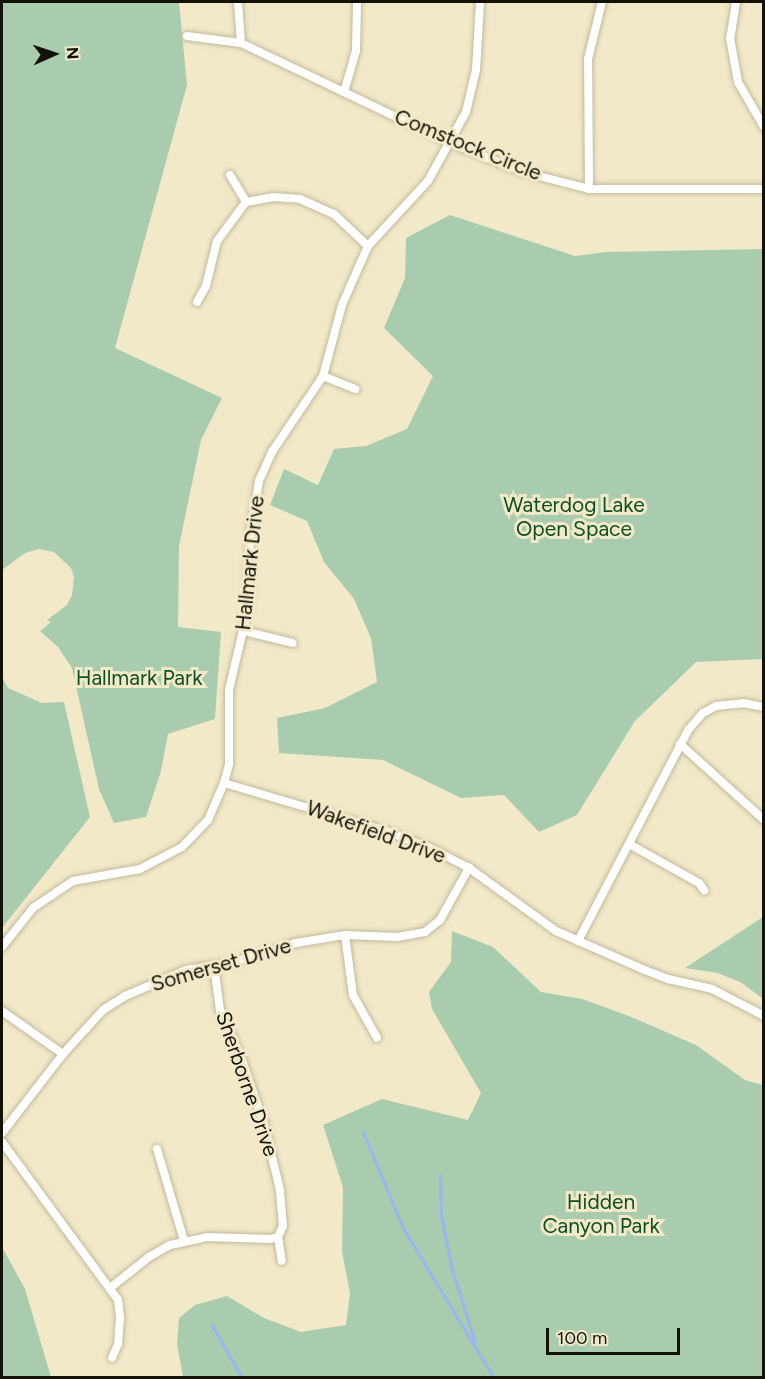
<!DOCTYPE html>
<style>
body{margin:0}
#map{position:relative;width:765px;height:1379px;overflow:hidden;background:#f2e9c9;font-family:Figtree,sans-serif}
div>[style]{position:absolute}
.green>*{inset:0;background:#a9ccaf}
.stream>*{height:3px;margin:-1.5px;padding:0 1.5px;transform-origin:1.5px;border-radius:1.5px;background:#99b6f0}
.roads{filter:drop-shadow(0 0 2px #c2ba9b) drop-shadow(0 0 2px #c2ba9b)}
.minor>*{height:8px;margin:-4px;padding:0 4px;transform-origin:4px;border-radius:4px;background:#fff}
span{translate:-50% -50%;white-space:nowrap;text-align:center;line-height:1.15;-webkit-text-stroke:6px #f2e9c9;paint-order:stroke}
.street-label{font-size:21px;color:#141106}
.park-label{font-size:21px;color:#0d4f24}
.frame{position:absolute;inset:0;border:3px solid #141106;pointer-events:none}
.north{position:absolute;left:24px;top:24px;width:60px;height:60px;-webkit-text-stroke:4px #f2e9c9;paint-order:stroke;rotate:87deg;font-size:16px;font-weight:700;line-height:24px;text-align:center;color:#141106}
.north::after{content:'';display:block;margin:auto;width:21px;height:27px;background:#141106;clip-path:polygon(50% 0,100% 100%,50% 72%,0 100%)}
.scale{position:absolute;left:546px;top:1328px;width:134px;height:27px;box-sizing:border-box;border:3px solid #141106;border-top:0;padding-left:8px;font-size:18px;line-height:21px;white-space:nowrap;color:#141106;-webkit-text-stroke:4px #f2e9c9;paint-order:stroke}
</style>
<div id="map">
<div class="green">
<div style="clip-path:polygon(2px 2px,179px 2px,187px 85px,115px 348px,222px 398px,201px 440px,179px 546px,178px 627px,221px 632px,215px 719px,168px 734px,161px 771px,146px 817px,114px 823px,99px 789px,72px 668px,58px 647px,40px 631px,51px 622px,47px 620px,67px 605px,72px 595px,74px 577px,71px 568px,54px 552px,39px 549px,25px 553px,2px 570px)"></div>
<div style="clip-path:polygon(450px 215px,575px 256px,607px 252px,763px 249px,763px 659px,696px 662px,635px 721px,577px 815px,539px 832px,504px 795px,461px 798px,383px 760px,279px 753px,277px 718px,325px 708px,377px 682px,371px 638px,354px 599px,324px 562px,307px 521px,270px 505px,284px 469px,318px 485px,334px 449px,366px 446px,407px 429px,433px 376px,384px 328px,405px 278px,406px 238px)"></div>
<div style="clip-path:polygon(2px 677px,8px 688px,42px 703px,64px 702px,90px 817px,2px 928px)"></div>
<div style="clip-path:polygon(763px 917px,763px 999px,742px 983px,718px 973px,685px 968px)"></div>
<div style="clip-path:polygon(452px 931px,493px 947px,541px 992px,582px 999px,629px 1016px,696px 1045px,745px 1080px,763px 1085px,763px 1377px,183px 1377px,177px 1344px,179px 1318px,195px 1305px,227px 1296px,264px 1318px,301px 1332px,346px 1325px,350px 1293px,342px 1252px,343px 1187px,323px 1125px,382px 1099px,468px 1120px,481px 1093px,432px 1009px,429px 992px,451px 962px)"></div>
<div style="clip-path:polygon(2px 1247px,25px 1289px,51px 1377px,2px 1377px)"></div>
</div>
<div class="stream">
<div style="left:363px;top:1132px;width:104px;rotate:67.4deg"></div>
<div style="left:403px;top:1228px;width:175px;rotate:58.8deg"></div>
<div style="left:440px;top:1175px;width:40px;rotate:88.6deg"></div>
<div style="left:441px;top:1215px;width:56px;rotate:78.7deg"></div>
<div style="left:452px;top:1270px;width:76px;rotate:72.3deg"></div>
<div style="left:212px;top:1325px;width:61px;rotate:60.5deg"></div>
</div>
<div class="roads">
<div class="minor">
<div style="left:238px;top:2px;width:41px;rotate:85.8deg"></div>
<div style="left:736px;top:2px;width:36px;rotate:99deg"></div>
<div style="left:730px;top:38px;width:45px;rotate:79.7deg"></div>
<div style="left:738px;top:82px;width:52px;rotate:60deg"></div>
<div style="left:187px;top:36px;width:54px;rotate:7.4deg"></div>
<div style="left:241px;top:43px;width:233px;rotate:25.5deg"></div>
<div style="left:451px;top:143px;width:78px;rotate:21.9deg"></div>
<div style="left:523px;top:172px;width:68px;rotate:14.4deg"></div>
<div style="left:589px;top:189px;width:175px"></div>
<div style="left:344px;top:92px;width:43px;rotate:-73.7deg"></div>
<div style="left:356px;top:51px;width:49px;rotate:-88.8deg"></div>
<div style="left:230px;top:175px;width:31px;rotate:59deg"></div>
<div style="left:246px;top:202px;width:27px;rotate:-10deg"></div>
<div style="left:273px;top:197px;width:27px;rotate:4deg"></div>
<div style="left:300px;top:199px;width:37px;rotate:24deg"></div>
<div style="left:334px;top:214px;width:47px;rotate:43.3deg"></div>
<div style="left:589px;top:189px;width:130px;rotate:-90.4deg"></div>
<div style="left:588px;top:59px;width:59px;rotate:-76.2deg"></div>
<div style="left:197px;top:302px;width:18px;rotate:-61deg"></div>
<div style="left:206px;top:286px;width:46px;rotate:-76.3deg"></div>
<div style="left:217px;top:241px;width:49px;rotate:-53.4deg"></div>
<div style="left:323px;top:376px;width:35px;rotate:22deg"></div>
<div style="left:244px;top:631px;width:50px;rotate:13.8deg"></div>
<div style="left:680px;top:744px;width:113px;rotate:42.1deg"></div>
<div style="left:224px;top:783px;width:169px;rotate:16.5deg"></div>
<div style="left:386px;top:831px;width:47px;rotate:21.1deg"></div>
<div style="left:430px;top:848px;width:44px;rotate:27.1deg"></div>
<div style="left:469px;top:868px;width:107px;rotate:35.9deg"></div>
<div style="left:556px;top:931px;width:94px;rotate:23.8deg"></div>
<div style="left:642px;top:969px;width:28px;rotate:21deg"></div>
<div style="left:668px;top:979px;width:45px;rotate:12.8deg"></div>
<div style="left:712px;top:989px;width:59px;rotate:27.4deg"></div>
<div style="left:629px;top:844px;width:80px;rotate:29.1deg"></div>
<div style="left:699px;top:883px;width:9px;rotate:54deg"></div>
<div style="left:345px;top:935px;width:61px;rotate:82.4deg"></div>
<div style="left:353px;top:995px;width:49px;rotate:60.8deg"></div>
<div style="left:578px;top:941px;width:239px;rotate:-62.4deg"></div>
<div style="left:689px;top:729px;width:21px;rotate:-49deg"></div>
<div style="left:703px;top:713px;width:15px;rotate:-28deg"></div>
<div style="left:716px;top:706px;width:27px;rotate:-6deg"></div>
<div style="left:743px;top:703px;width:21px;rotate:11deg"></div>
<div style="left:2px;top:947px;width:50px;rotate:-51.5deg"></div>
<div style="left:33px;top:908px;width:48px;rotate:-34deg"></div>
<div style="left:73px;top:881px;width:68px;rotate:-10.2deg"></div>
<div style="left:140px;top:869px;width:47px;rotate:-27.6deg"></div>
<div style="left:182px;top:847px;width:37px;rotate:-46deg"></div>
<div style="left:208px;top:820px;width:40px;rotate:-66.6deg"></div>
<div style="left:224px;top:783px;width:20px;rotate:-75deg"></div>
<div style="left:229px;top:764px;width:74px;rotate:-90deg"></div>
<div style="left:229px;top:690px;width:83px;rotate:-76.8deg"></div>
<div style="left:248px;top:609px;width:72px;rotate:-88.4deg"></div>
<div style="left:250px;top:537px;width:57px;rotate:-80.9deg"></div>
<div style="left:259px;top:481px;width:32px;rotate:-66deg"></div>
<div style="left:272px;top:452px;width:92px;rotate:-56.1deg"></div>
<div style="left:323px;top:376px;width:73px;rotate:-75deg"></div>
<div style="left:342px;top:305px;width:64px;rotate:-66.2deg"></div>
<div style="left:368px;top:246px;width:88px;rotate:-47.3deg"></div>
<div style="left:428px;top:181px;width:79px;rotate:-61.2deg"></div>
<div style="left:466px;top:112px;width:43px;rotate:-76.6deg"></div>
<div style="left:476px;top:70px;width:68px;rotate:-86.6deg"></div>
<div style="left:2px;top:1011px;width:75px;rotate:35.2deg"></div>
<div style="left:2px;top:1133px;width:100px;rotate:-52.3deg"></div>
<div style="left:63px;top:1054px;width:59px;rotate:-47.7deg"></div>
<div style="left:103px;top:1010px;width:26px;rotate:-32deg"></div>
<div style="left:125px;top:996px;width:66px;rotate:-23.1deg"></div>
<div style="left:186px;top:970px;width:46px;rotate:-8.8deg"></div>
<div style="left:231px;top:963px;width:68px;rotate:-17.1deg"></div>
<div style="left:296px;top:943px;width:50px;rotate:-9.3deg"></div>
<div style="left:345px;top:935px;width:52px;rotate:2.2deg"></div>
<div style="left:397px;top:937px;width:28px;rotate:-10deg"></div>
<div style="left:425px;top:932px;width:19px;rotate:-39deg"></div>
<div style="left:440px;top:920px;width:60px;rotate:-60.9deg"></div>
<div style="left:2px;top:1142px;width:196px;rotate:53.7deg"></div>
<div style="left:118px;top:1300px;width:17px;rotate:83deg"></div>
<div style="left:120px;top:1317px;width:27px;rotate:94deg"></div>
<div style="left:118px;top:1344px;width:15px;rotate:113deg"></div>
<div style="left:157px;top:1149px;width:96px;rotate:73.6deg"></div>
<div style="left:278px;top:1237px;width:24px;rotate:81deg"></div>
<div style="left:110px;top:1288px;width:50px;rotate:-38.5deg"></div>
<div style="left:149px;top:1257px;width:24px;rotate:-30deg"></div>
<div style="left:170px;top:1245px;width:38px;rotate:-12deg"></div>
<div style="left:207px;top:1237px;width:63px;rotate:1.8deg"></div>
<div style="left:270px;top:1239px;width:8px;rotate:-14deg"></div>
<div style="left:278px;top:1237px;width:12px;rotate:-66deg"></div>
<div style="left:283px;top:1226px;width:36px;rotate:-95deg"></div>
<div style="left:280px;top:1190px;width:68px;rotate:-103.6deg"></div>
<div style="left:264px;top:1124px;width:68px;rotate:-109deg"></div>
<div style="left:242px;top:1060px;width:55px;rotate:-113.7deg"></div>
<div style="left:220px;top:1010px;width:44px;rotate:-97.8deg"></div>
</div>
</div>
<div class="street-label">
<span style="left:468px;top:145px;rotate:22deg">Comstock Circle</span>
<span style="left:250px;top:563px;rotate:-84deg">Hallmark Drive</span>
<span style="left:376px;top:832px;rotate:20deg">Wakefield Drive</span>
<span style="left:221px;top:965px;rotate:-16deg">Somerset Drive</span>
<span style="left:247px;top:1084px;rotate:71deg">Sherborne Drive</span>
</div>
<div class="park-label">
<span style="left:574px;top:517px">Waterdog Lake<br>Open Space</span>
<span style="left:139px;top:678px">Hallmark Park</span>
<span style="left:601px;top:1214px">Hidden<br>Canyon Park</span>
</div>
<div class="frame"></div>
<div class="north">N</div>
<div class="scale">100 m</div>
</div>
